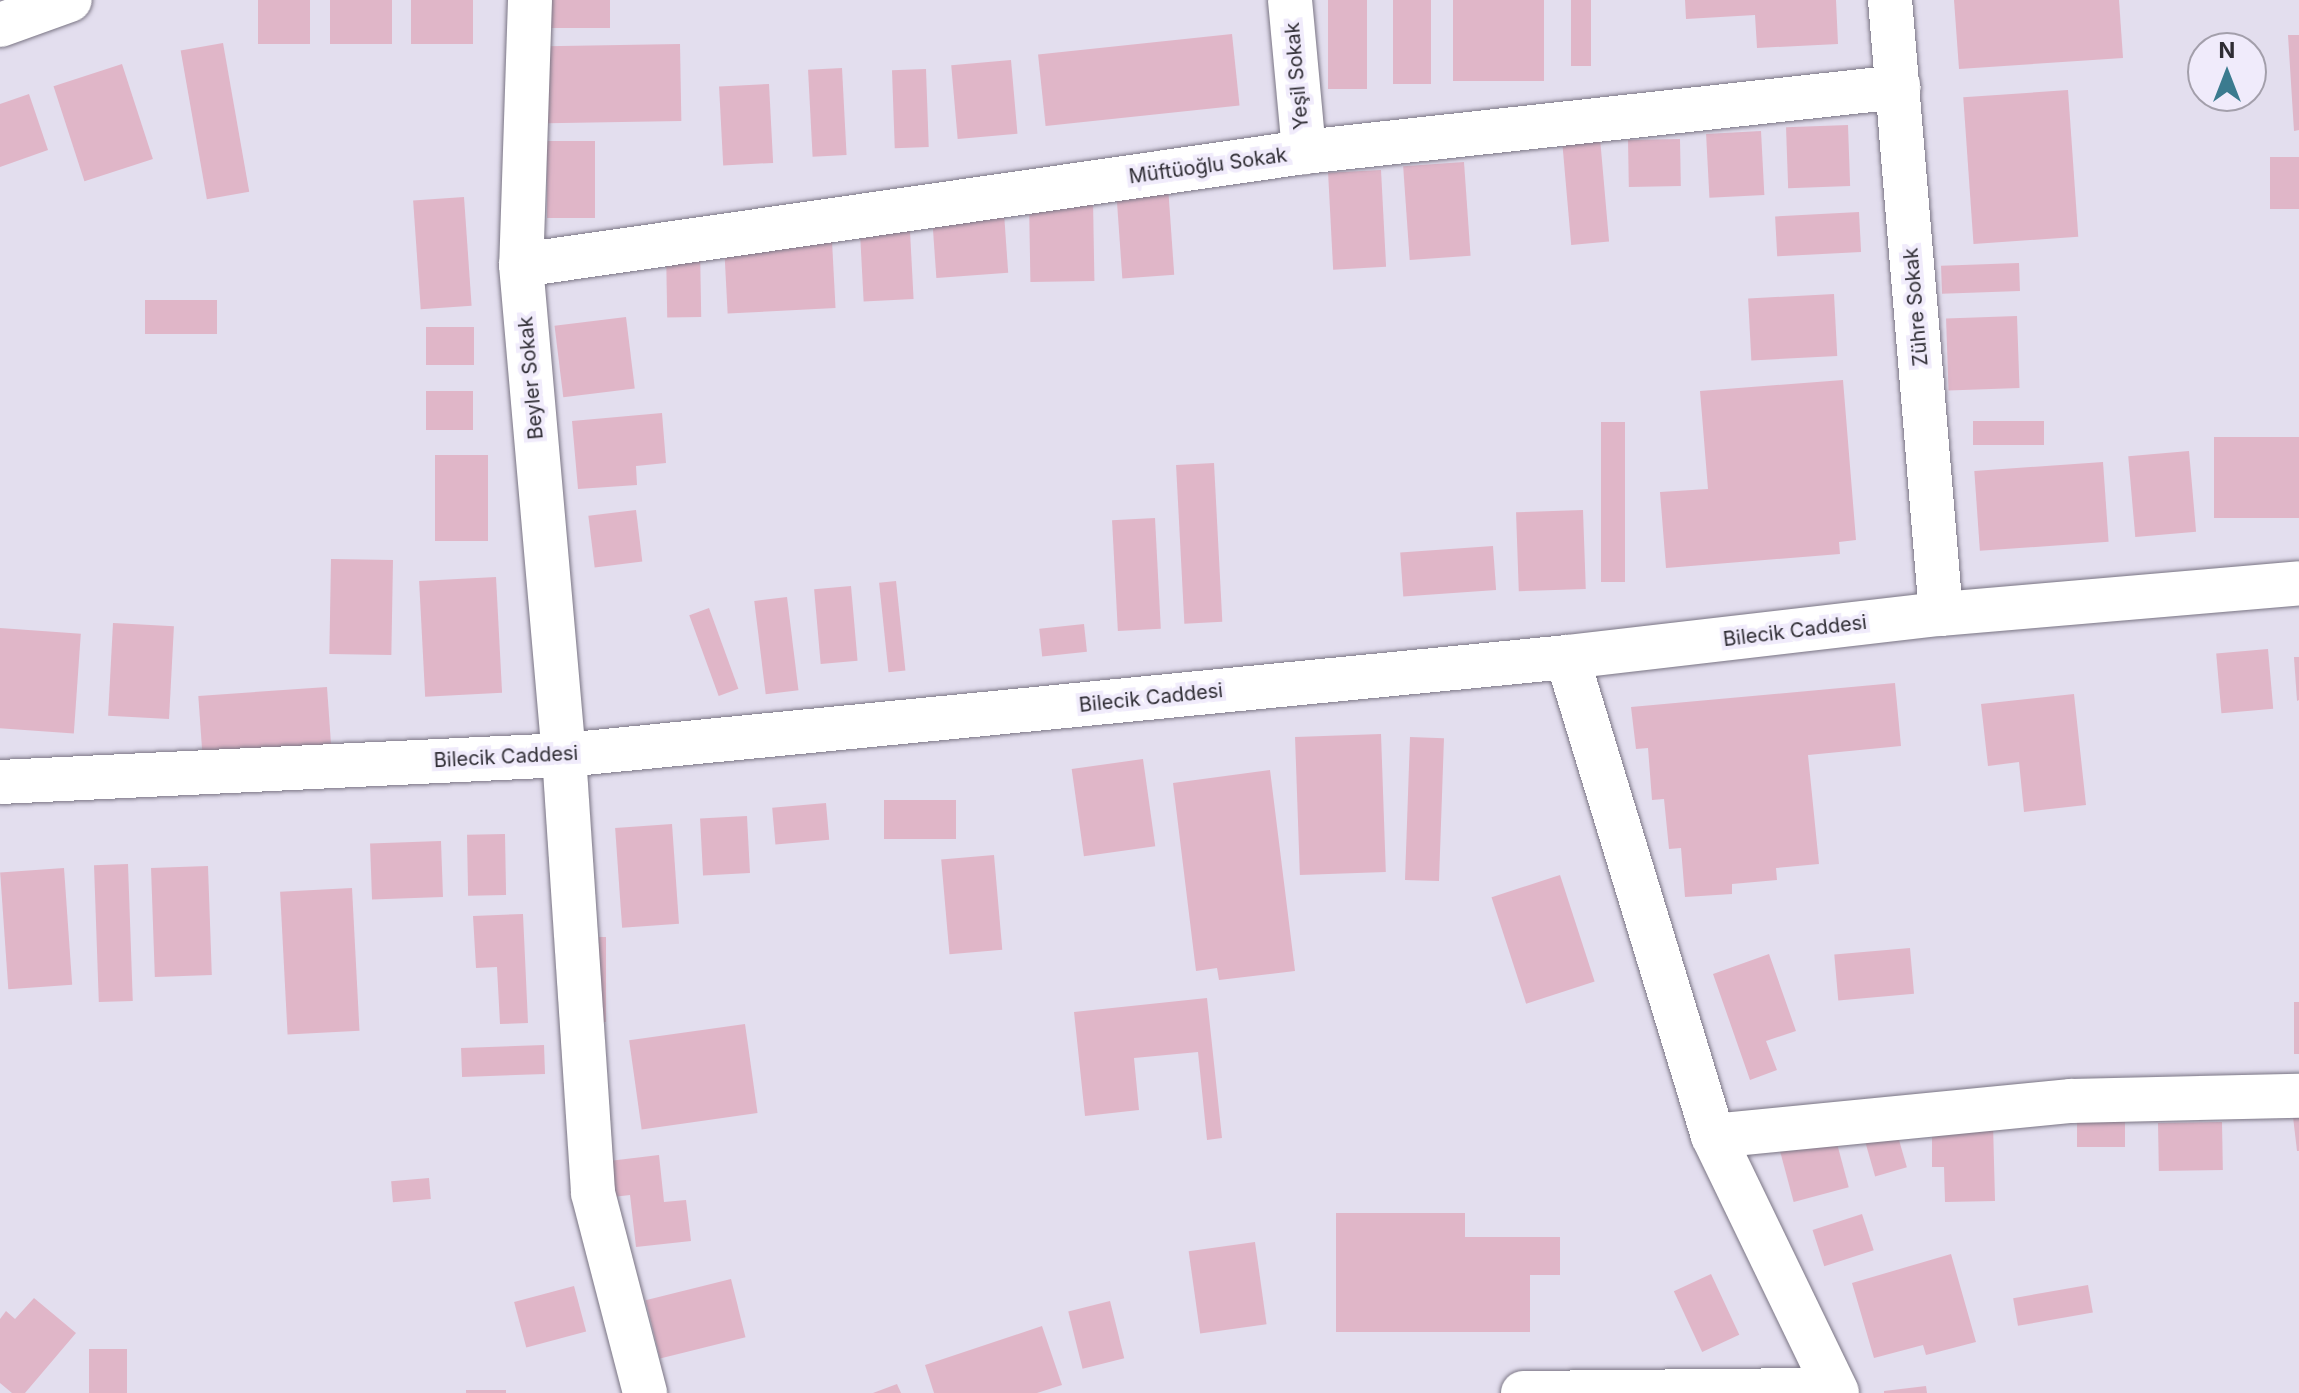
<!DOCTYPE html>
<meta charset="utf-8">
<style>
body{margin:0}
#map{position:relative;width:2299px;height:1393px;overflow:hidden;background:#e3deee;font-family:Inter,sans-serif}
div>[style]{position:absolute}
.building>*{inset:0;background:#e0b6c8;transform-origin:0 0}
.roads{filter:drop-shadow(0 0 2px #7a7584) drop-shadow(0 0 2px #7a7584)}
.minor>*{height:44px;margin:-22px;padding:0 22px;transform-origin:22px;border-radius:22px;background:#fff}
.primary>*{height:44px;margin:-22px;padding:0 22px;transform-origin:22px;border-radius:22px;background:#fff}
span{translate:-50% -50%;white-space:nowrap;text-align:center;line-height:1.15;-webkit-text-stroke:8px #f0ebfb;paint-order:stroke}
.street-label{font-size:20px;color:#2f2d34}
.north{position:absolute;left:2187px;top:32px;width:80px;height:80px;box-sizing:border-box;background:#f0ebfb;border:2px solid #a39fab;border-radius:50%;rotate:0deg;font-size:22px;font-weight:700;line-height:32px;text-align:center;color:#2f2d34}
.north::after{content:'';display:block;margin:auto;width:28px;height:36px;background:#3b7b8f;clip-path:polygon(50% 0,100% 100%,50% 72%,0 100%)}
</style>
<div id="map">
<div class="building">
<div style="left:258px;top:0;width:52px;height:44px"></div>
<div style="left:330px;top:0;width:62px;height:44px"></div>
<div style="left:411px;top:0;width:62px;height:44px"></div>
<div style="left:547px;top:0;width:63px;height:28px"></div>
<div style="left:1328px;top:0;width:39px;height:89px"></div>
<div style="left:1393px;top:0;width:38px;height:84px"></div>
<div style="left:1453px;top:0;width:91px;height:81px"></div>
<div style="left:1571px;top:0;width:20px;height:66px"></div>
<div style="clip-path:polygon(1685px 0,1836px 0,1838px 44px,1757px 48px,1755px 15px,1686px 19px)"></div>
<div style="clip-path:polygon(1954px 0,2119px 0,2123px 58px,1959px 69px)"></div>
<div style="left:1232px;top:34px;width:72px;height:195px;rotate:84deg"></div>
<div style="clip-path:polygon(2288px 35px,2299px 35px,2299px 130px,2294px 131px)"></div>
<div style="left:223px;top:43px;width:151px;height:43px;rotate:80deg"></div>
<div style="left:680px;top:44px;width:77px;height:134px;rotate:89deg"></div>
<div style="left:1011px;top:60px;width:74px;height:60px;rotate:85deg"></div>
<div style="left:122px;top:64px;width:100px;height:72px;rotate:72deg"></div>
<div style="left:842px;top:68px;width:87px;height:34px;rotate:87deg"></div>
<div style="left:926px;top:69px;width:78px;height:34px;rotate:88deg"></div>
<div style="left:769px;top:84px;width:79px;height:50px;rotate:87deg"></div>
<div style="left:2068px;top:90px;width:147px;height:105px;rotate:86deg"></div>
<div style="clip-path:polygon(29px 94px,48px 150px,0 167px,0 104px)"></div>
<div style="left:1848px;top:125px;width:61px;height:62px;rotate:88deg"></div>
<div style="left:1761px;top:131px;width:64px;height:55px;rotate:87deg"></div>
<div style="left:1600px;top:138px;width:104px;height:38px;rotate:85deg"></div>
<div style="left:1680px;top:139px;width:47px;height:52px;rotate:89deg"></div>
<div style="left:547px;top:141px;width:48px;height:77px"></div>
<div style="left:2299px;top:157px;width:52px;height:29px;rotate:90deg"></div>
<div style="left:1464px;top:162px;width:94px;height:61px;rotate:86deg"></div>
<div style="left:1381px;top:170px;width:97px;height:53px;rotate:87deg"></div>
<div style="left:1168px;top:186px;width:89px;height:52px;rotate:86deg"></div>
<div style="left:464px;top:197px;width:109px;height:51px;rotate:86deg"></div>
<div style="left:1093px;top:200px;width:81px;height:64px;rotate:89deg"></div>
<div style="left:1859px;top:212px;width:40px;height:84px;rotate:87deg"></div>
<div style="left:1004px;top:213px;width:60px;height:72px;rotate:86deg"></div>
<div style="left:910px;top:231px;width:68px;height:50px;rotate:87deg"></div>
<div style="left:832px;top:241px;width:67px;height:108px;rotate:87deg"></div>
<div style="left:700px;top:247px;width:70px;height:34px;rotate:89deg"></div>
<div style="left:2019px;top:263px;width:28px;height:78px;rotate:88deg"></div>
<div style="left:1834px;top:294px;width:62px;height:86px;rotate:87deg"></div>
<div style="left:145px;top:300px;width:72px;height:34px"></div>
<div style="left:2017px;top:316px;width:72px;height:71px;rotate:88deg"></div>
<div style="left:626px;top:317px;width:72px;height:72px;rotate:83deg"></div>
<div style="left:426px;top:327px;width:48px;height:38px"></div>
<div style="clip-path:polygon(1843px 380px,1856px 540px,1839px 542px,1840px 554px,1666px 568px,1660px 492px,1708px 489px,1700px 391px)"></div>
<div style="left:426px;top:391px;width:47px;height:39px"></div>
<div style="clip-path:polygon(662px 413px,666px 463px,636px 466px,637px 485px,578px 489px,572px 421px)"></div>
<div style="left:1973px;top:421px;width:71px;height:24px"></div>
<div style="left:1601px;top:422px;width:24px;height:160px"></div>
<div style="left:2299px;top:437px;width:81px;height:85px;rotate:90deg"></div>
<div style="left:2189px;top:451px;width:81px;height:61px;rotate:85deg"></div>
<div style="left:435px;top:455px;width:53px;height:86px"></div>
<div style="left:2103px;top:462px;width:80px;height:129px;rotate:86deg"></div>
<div style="left:1214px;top:463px;width:159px;height:38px;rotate:87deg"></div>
<div style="left:636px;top:510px;width:52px;height:48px;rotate:83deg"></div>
<div style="left:1583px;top:510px;width:79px;height:67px;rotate:88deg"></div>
<div style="left:1155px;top:518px;width:111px;height:43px;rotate:87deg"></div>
<div style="left:1493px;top:546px;width:44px;height:93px;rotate:86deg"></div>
<div style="left:331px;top:559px;width:62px;height:95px;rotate:1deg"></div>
<div style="left:496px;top:577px;width:116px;height:77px;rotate:87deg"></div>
<div style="left:896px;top:581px;width:90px;height:17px;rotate:84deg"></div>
<div style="left:851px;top:586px;width:75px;height:37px;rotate:85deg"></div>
<div style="left:787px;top:597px;width:94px;height:33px;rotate:83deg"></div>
<div style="left:709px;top:608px;width:86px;height:21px;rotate:70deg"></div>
<div style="left:113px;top:623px;width:61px;height:93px;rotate:3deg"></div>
<div style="left:1084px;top:624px;width:28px;height:45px;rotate:84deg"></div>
<div style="left:0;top:628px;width:81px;height:100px;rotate:4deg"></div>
<div style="left:2268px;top:649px;width:60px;height:52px;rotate:85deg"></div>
<div style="clip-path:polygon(2294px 657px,2299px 657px,2299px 700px,2297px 701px)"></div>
<div style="clip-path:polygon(1895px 683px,1901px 746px,1808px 755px,1819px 864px,1776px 868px,1777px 880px,1732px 884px,1732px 894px,1685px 897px,1681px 848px,1669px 849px,1664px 799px,1652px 800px,1648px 748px,1636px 749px,1631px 707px)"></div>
<div style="left:327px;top:687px;width:65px;height:129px;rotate:86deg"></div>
<div style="clip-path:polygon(2074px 694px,2086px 805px,2024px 812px,2019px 762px,1988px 766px,1981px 704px)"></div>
<div style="left:1381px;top:734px;width:138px;height:86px;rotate:88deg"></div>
<div style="left:1410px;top:737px;width:34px;height:143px;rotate:2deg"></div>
<div style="left:1143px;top:759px;width:88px;height:72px;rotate:82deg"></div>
<div style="clip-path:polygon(1270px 770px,1295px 971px,1219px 980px,1217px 968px,1196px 971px,1173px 783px)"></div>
<div style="left:956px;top:800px;width:39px;height:72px;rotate:90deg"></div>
<div style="left:826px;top:803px;width:37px;height:54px;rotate:85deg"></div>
<div style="left:747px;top:816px;width:57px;height:47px;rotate:87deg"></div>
<div style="left:672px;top:824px;width:100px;height:57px;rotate:86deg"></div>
<div style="left:505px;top:834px;width:61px;height:38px;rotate:89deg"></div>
<div style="left:441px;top:841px;width:56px;height:71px;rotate:88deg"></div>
<div style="left:994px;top:855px;width:95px;height:53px;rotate:85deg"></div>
<div style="left:128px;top:864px;width:137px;height:34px;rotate:88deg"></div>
<div style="left:208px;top:866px;width:109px;height:57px;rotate:88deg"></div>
<div style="left:64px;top:868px;width:117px;height:64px;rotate:86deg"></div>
<div style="left:1560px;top:875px;width:112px;height:72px;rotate:72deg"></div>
<div style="left:352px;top:888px;width:143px;height:72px;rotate:87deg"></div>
<div style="clip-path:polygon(523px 914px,528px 1023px,500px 1024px,497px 967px,476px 968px,473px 916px)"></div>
<div style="left:599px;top:937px;width:7px;height:85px"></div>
<div style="left:1910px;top:948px;width:46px;height:76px;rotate:85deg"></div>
<div style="clip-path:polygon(1769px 954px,1796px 1031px,1766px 1041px,1777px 1070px,1750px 1080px,1713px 974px)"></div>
<div style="clip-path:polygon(1207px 998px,1222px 1138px,1207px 1140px,1198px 1052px,1134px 1058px,1139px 1110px,1085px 1116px,1074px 1012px)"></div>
<div style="left:2294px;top:1002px;width:5px;height:52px"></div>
<div style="left:745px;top:1024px;width:90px;height:117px;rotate:82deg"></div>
<div style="left:544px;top:1045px;width:29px;height:83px;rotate:88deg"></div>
<div style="clip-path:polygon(2299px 1107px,2299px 1151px,2297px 1151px,2292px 1108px)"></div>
<div style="left:2077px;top:1114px;width:48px;height:33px"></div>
<div style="left:2222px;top:1122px;width:48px;height:64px;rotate:89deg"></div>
<div style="clip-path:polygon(1993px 1123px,1995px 1201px,1945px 1202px,1944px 1167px,1932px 1167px,1932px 1125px)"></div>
<div style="left:1895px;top:1126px;width:43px;height:33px;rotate:74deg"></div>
<div style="left:1835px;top:1136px;width:53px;height:57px;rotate:75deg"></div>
<div style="clip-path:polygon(659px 1155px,664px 1202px,686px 1200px,691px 1241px,636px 1247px,630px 1195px,613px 1197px,609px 1161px)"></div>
<div style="left:429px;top:1178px;width:21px;height:38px;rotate:85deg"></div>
<div style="clip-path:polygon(1336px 1213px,1465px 1213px,1465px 1237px,1560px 1237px,1560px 1275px,1530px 1275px,1530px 1332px,1336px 1332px)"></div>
<div style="left:1862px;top:1214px;width:38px;height:52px;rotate:72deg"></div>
<div style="left:1255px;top:1242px;width:83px;height:67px;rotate:82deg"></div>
<div style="clip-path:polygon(1951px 1254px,1976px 1342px,1926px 1355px,1923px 1345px,1874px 1358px,1852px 1283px)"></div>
<div style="left:1711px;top:1274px;width:67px;height:41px;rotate:65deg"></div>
<div style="left:731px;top:1279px;width:60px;height:88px;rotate:76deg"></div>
<div style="left:2088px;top:1285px;width:28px;height:76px;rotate:80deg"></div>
<div style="left:574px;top:1286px;width:47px;height:62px;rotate:75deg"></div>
<div style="clip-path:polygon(34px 1298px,76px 1333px,25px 1393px,12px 1393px,0 1383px,0 1319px,6px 1311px,15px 1319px)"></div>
<div style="left:1110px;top:1301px;width:59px;height:43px;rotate:76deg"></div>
<div style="clip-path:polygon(1042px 1326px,1062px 1385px,1037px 1393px,934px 1393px,925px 1365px)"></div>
<div style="left:89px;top:1349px;width:38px;height:44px"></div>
<div style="clip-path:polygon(897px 1384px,901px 1393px,873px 1393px)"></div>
<div style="clip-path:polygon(1926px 1386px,1927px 1393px,1884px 1393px,1884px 1391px)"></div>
<div style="left:466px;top:1390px;width:40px;height:3px"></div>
</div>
<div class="roads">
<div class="minor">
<div style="left:530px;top:0;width:265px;rotate:91.9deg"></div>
<div style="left:521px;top:265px;width:492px;rotate:85deg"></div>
<div style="left:564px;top:755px;width:439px;rotate:86.2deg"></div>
<div style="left:593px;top:1193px;width:207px;rotate:75.4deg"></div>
<div style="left:1290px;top:0;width:153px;rotate:84.7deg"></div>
<div style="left:1890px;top:0;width:616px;rotate:85.25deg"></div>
<div style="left:0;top:25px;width:74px;rotate:-19.7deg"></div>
<div style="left:521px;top:265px;width:791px;rotate:-8.21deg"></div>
<div style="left:1304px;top:152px;width:598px;rotate:-6.24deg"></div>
<div style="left:1567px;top:657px;width:501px;rotate:73.05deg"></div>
<div style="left:1713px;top:1136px;width:285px;rotate:64.2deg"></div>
<div style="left:1713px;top:1136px;width:360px;rotate:-5.6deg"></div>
<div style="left:2071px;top:1101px;width:228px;rotate:-1.3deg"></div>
<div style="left:1523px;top:1393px;width:312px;rotate:-0.6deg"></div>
</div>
<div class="primary">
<div style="left:0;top:782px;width:565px;rotate:-2.74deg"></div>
<div style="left:564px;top:755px;width:1008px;rotate:-5.58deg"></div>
<div style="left:1567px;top:657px;width:376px;rotate:-6.6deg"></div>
<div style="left:1941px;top:614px;width:359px;rotate:-4.9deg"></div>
</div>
</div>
<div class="street-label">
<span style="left:1297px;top:76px;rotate:-95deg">Yeşil Sokak</span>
<span style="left:1208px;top:166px;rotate:-8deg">Müftüoğlu Sokak</span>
<span style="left:1916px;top:307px;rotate:-95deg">Zühre Sokak</span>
<span style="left:531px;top:378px;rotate:-95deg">Beyler Sokak</span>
<span style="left:1795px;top:631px;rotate:-7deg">Bilecik Caddesi</span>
<span style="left:1151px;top:698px;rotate:-6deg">Bilecik Caddesi</span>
<span style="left:506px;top:757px;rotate:-3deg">Bilecik Caddesi</span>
</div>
<div class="north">N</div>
</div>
